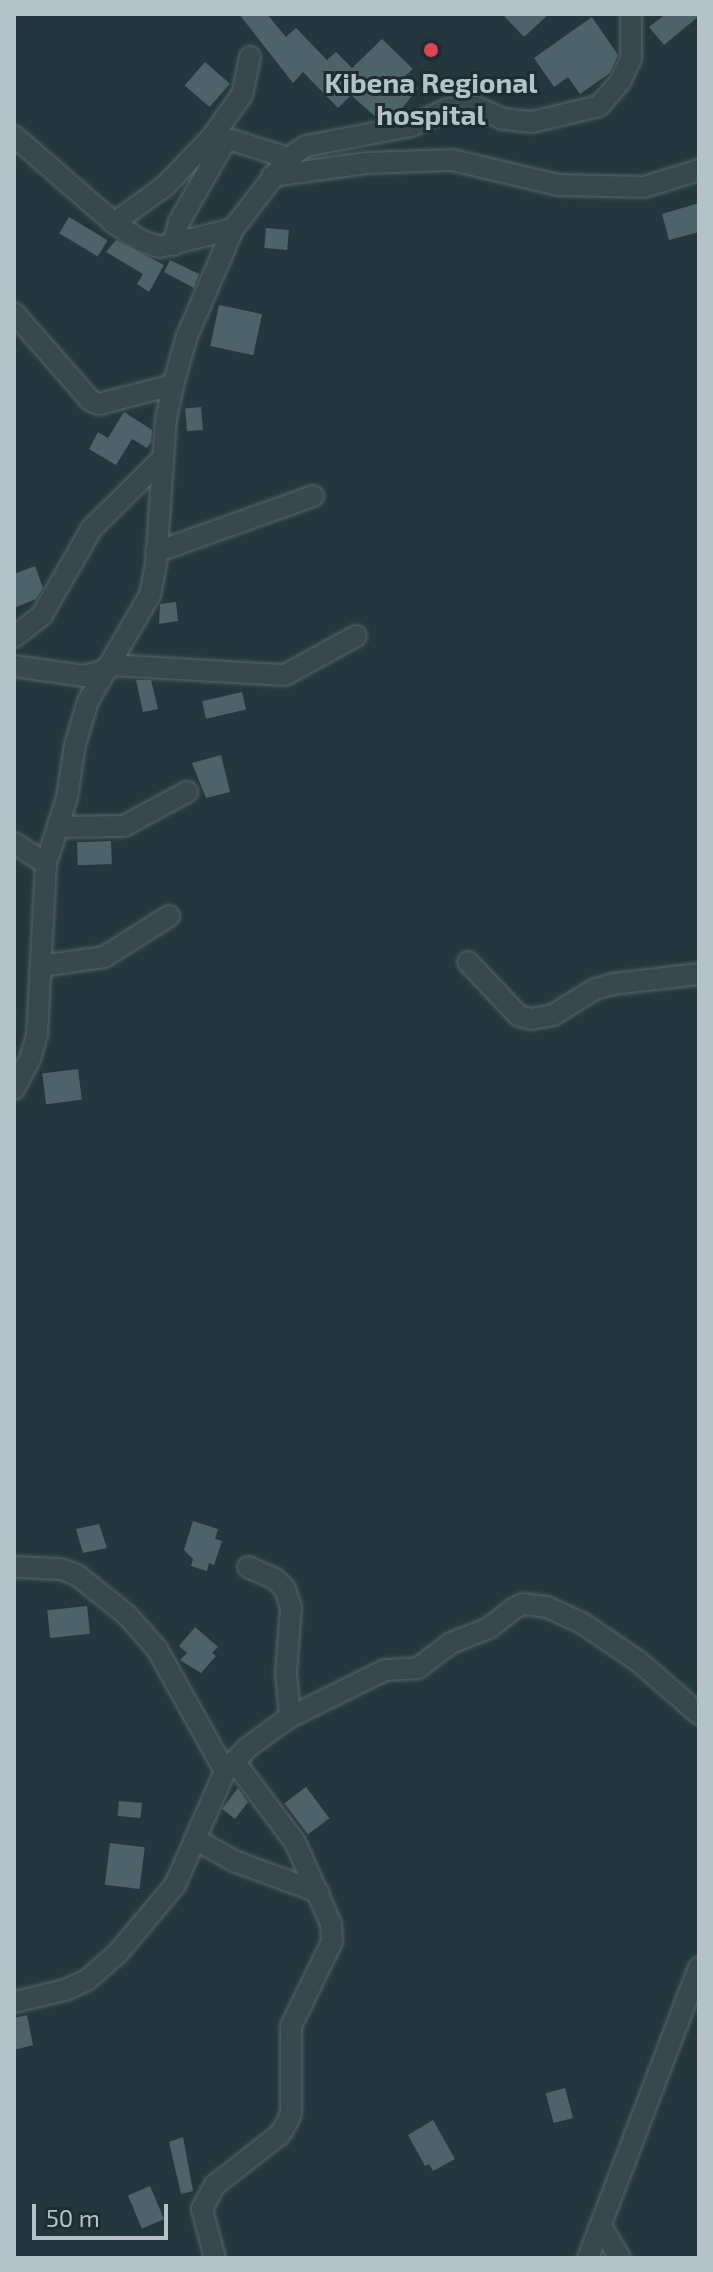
<!DOCTYPE html>
<style>
body{margin:0}
#map{position:relative;width:713px;height:2272px;overflow:hidden;background:#25373e;font-family:"Exo 2",sans-serif}
div>[style]{position:absolute}
.building>*{inset:0;background:#4e6269;transform-origin:0 0}
.roads{filter:drop-shadow(0 0 2px #57666c) drop-shadow(0 0 2px #57666c)}
.minor>*{height:20px;margin:-10px;padding:0 10px;transform-origin:10px;border-radius:10px;background:#39484e}
.dots>*{width:22px;height:22px;translate:-50% -50%;box-sizing:border-box;border:4px solid #1e2d33;border-radius:50%}
span{translate:-50% -50%;white-space:nowrap;text-align:center;line-height:1.15;-webkit-text-stroke:6px #1e2d33;paint-order:stroke}
.poi-label{font-size:28px;color:#b5c3c9;font-weight:700}
.frame{position:absolute;inset:0;border:16px solid #b5c3c9;pointer-events:none}
.scale{position:absolute;left:32px;top:2204px;width:136px;height:36px;box-sizing:border-box;border:4px solid #b5c3c9;border-top:0;padding-left:10px;font-size:24px;line-height:28px;white-space:nowrap;color:#b5c3c9;-webkit-text-stroke:6px #1e2d33;paint-order:stroke}
</style>
<div id="map">
<div class="building">
<div style="clip-path:polygon(239px 14px,267px 14px,286px 37px,296px 28px,327px 60px,336px 52px,352px 68px,382px 39px,413px 69px,405px 76px,418px 88px,396px 116px,378px 119px,351px 95px,338px 108px,303px 72px,293px 83px)"></div>
<div style="clip-path:polygon(502px 14px,549px 14px,524px 37px)"></div>
<div style="clip-path:polygon(666px 14px,699px 14px,699px 16px,664px 45px,649px 27px)"></div>
<div style="clip-path:polygon(592px 17px,618px 55px,610px 73px,580px 94px,568px 77px,554px 87px,534px 58px)"></div>
<div style="left:205px;top:62px;width:33px;height:31px;rotate:41deg"></div>
<div style="clip-path:polygon(699px 203px,699px 232px,669px 240px,662px 214px)"></div>
<div style="left:69px;top:217px;width:45px;height:19px;rotate:31deg"></div>
<div style="left:266px;top:228px;width:23px;height:20px;rotate:5deg"></div>
<div style="clip-path:polygon(116px 240px,164px 265px,149px 292px,137px 284px,143px 274px,106px 252px)"></div>
<div style="clip-path:polygon(170px 260px,199px 274px,194px 288px,164px 272px)"></div>
<div style="left:219px;top:305px;width:44px;height:42px;rotate:12deg"></div>
<div style="left:201px;top:407px;width:23px;height:16px;rotate:85deg"></div>
<div style="clip-path:polygon(124px 412px,152px 430px,151px 442px,147px 448px,132px 439px,116px 465px,89px 449px,98px 432px,108px 438px)"></div>
<div style="clip-path:polygon(35px 566px,43px 588px,36px 599px,14px 608px,14px 574px)"></div>
<div style="clip-path:polygon(176px 602px,178px 621px,159px 624px,160px 604px)"></div>
<div style="clip-path:polygon(136px 680px,151px 680px,158px 709px,143px 712px)"></div>
<div style="left:242px;top:692px;width:18px;height:41px;rotate:77deg"></div>
<div style="clip-path:polygon(221px 755px,230px 792px,206px 798px,192px 763px)"></div>
<div style="left:111px;top:841px;width:23px;height:34px;rotate:88deg"></div>
<div style="left:78px;top:1069px;width:31px;height:36px;rotate:83deg"></div>
<div style="clip-path:polygon(193px 1521px,218px 1529px,215px 1539px,222px 1541px,214px 1565px,209px 1563px,207px 1571px,191px 1566px,193px 1559px,184px 1550px)"></div>
<div style="clip-path:polygon(99px 1524px,107px 1548px,83px 1553px,76px 1529px)"></div>
<div style="left:87px;top:1606px;width:28px;height:40px;rotate:84deg"></div>
<div style="clip-path:polygon(195px 1627px,218px 1647px,212px 1653px,216px 1656px,201px 1673px,180px 1660px,187px 1653px,179px 1646px)"></div>
<div style="left:306px;top:1787px;width:39px;height:27px;rotate:53deg"></div>
<div style="clip-path:polygon(238px 1788px,248px 1802px,235px 1819px,222px 1809px)"></div>
<div style="left:119px;top:1801px;width:23px;height:15px;rotate:5deg"></div>
<div style="left:110px;top:1843px;width:35px;height:42px;rotate:7deg"></div>
<div style="clip-path:polygon(27px 2015px,33px 2045px,14px 2050px,14px 2018px)"></div>
<div style="left:565px;top:2088px;width:31px;height:20px;rotate:75deg"></div>
<div style="clip-path:polygon(433px 2120px,455px 2159px,433px 2171px,429px 2164px,425px 2166px,408px 2135px)"></div>
<div style="clip-path:polygon(183px 2137px,193px 2191px,181px 2194px,169px 2142px)"></div>
<div style="left:150px;top:2186px;width:36px;height:24px;rotate:67deg"></div>
</div>
<div class="roads">
<div class="minor">
<div style="left:14px;top:136px;width:133px;rotate:41deg"></div>
<div style="left:114px;top:223px;width:31px;rotate:33deg"></div>
<div style="left:140px;top:240px;width:20px;rotate:20deg"></div>
<div style="left:159px;top:247px;width:76px;rotate:-13.7deg"></div>
<div style="left:272px;top:176px;width:96px;rotate:-7.8deg"></div>
<div style="left:367px;top:163px;width:85px;rotate:-2deg"></div>
<div style="left:452px;top:160px;width:109px;rotate:13.3deg"></div>
<div style="left:558px;top:185px;width:86px;rotate:1.3deg"></div>
<div style="left:644px;top:187px;width:58px;rotate:-17.2deg"></div>
<div style="left:114px;top:223px;width:63px;rotate:-36deg"></div>
<div style="left:165px;top:186px;width:68px;rotate:-46.2deg"></div>
<div style="left:212px;top:137px;width:52px;rotate:-54.5deg"></div>
<div style="left:242px;top:95px;width:39px;rotate:-78deg"></div>
<div style="left:173px;top:245px;width:24px;rotate:-75deg"></div>
<div style="left:179px;top:222px;width:91px;rotate:-60.3deg"></div>
<div style="left:224px;top:143px;width:9px;rotate:-21deg"></div>
<div style="left:232px;top:140px;width:59px;rotate:17.8deg"></div>
<div style="left:14px;top:313px;width:117px;rotate:48.8deg"></div>
<div style="left:91px;top:401px;width:9px;rotate:21deg"></div>
<div style="left:99px;top:404px;width:76px;rotate:-14.4deg"></div>
<div style="left:156px;top:552px;width:167px;rotate:-19.6deg"></div>
<div style="left:14px;top:637px;width:36px;rotate:-38deg"></div>
<div style="left:42px;top:615px;width:100px;rotate:-60.1deg"></div>
<div style="left:92px;top:528px;width:98px;rotate:-44.6deg"></div>
<div style="left:109px;top:665px;width:176px;rotate:3.3deg"></div>
<div style="left:285px;top:675px;width:81px;rotate:-28.8deg"></div>
<div style="left:14px;top:666px;width:71px;rotate:8.1deg"></div>
<div style="left:84px;top:676px;width:23px;rotate:-15deg"></div>
<div style="left:58px;top:827px;width:66px;rotate:-0.9deg"></div>
<div style="left:124px;top:826px;width:72px;rotate:-28.4deg"></div>
<div style="left:14px;top:843px;width:38px;rotate:33deg"></div>
<div style="left:468px;top:962px;width:74px;rotate:46.6deg"></div>
<div style="left:519px;top:1016px;width:12px;rotate:14deg"></div>
<div style="left:531px;top:1019px;width:22px;rotate:-10deg"></div>
<div style="left:553px;top:1015px;width:49px;rotate:-31.8deg"></div>
<div style="left:595px;top:989px;width:19px;rotate:-16deg"></div>
<div style="left:613px;top:984px;width:87px;rotate:-6.6deg"></div>
<div style="left:41px;top:966px;width:64px;rotate:-8.1deg"></div>
<div style="left:104px;top:957px;width:77px;rotate:-32.2deg"></div>
<div style="left:14px;top:1089px;width:34px;rotate:-62deg"></div>
<div style="left:30px;top:1059px;width:25px;rotate:-74deg"></div>
<div style="left:37px;top:1035px;width:171px;rotate:-87deg"></div>
<div style="left:46px;top:864px;width:70px;rotate:-72.6deg"></div>
<div style="left:67px;top:797px;width:53px;rotate:-81.3deg"></div>
<div style="left:75px;top:745px;width:46px;rotate:-73.5deg"></div>
<div style="left:88px;top:701px;width:123px;rotate:-59.7deg"></div>
<div style="left:150px;top:595px;width:32px;rotate:-79deg"></div>
<div style="left:156px;top:564px;width:145px;rotate:-86.1deg"></div>
<div style="left:166px;top:419px;width:35px;rotate:-78deg"></div>
<div style="left:173px;top:385px;width:51px;rotate:-74.1deg"></div>
<div style="left:187px;top:336px;width:116px;rotate:-66.7deg"></div>
<div style="left:233px;top:229px;width:90px;rotate:-52.2deg"></div>
<div style="left:288px;top:158px;width:22px;rotate:-34deg"></div>
<div style="left:306px;top:146px;width:107px;rotate:-10.8deg"></div>
<div style="left:411px;top:126px;width:40px;rotate:-25deg"></div>
<div style="left:447px;top:109px;width:29px;rotate:-4deg"></div>
<div style="left:476px;top:107px;width:30px;rotate:24deg"></div>
<div style="left:503px;top:119px;width:29px;rotate:6deg"></div>
<div style="left:532px;top:122px;width:69px;rotate:-13.4deg"></div>
<div style="left:599px;top:106px;width:32px;rotate:-49deg"></div>
<div style="left:620px;top:82px;width:26px;rotate:-65deg"></div>
<div style="left:631px;top:58px;width:44px;rotate:-90deg"></div>
<div style="left:14px;top:1567px;width:47px;rotate:2.4deg"></div>
<div style="left:61px;top:1569px;width:17px;rotate:21deg"></div>
<div style="left:77px;top:1575px;width:64px;rotate:38.7deg"></div>
<div style="left:127px;top:1615px;width:45px;rotate:48.6deg"></div>
<div style="left:157px;top:1649px;width:140px;rotate:60.9deg"></div>
<div style="left:248px;top:1567px;width:30px;rotate:24deg"></div>
<div style="left:275px;top:1579px;width:14px;rotate:45deg"></div>
<div style="left:285px;top:1589px;width:19px;rotate:72deg"></div>
<div style="left:291px;top:1607px;width:66px;rotate:94.3deg"></div>
<div style="left:286px;top:1673px;width:44px;rotate:84.8deg"></div>
<div style="left:197px;top:1840px;width:43px;rotate:29.6deg"></div>
<div style="left:234px;top:1861px;width:90px;rotate:20.3deg"></div>
<div style="left:14px;top:2002px;width:52px;rotate:-13.2deg"></div>
<div style="left:65px;top:1990px;width:24px;rotate:-24deg"></div>
<div style="left:87px;top:1980px;width:40px;rotate:-41deg"></div>
<div style="left:117px;top:1954px;width:90px;rotate:-50deg"></div>
<div style="left:175px;top:1885px;width:124px;rotate:-66.3deg"></div>
<div style="left:225px;top:1771px;width:32px;rotate:-46deg"></div>
<div style="left:247px;top:1748px;width:53px;rotate:-35.8deg"></div>
<div style="left:290px;top:1717px;width:106px;rotate:-26.3deg"></div>
<div style="left:385px;top:1670px;width:33px;rotate:-3deg"></div>
<div style="left:418px;top:1668px;width:41px;rotate:-37.1deg"></div>
<div style="left:451px;top:1643px;width:41px;rotate:-21.5deg"></div>
<div style="left:489px;top:1628px;width:33px;rotate:-38deg"></div>
<div style="left:515px;top:1608px;width:9px;rotate:-27deg"></div>
<div style="left:523px;top:1604px;width:24px;rotate:7deg"></div>
<div style="left:547px;top:1607px;width:38px;rotate:25deg"></div>
<div style="left:582px;top:1623px;width:68px;rotate:34.2deg"></div>
<div style="left:638px;top:1661px;width:81px;rotate:41deg"></div>
<div style="left:602px;top:2228px;width:35px;rotate:59deg"></div>
<div style="left:215px;top:2258px;width:51px;rotate:-104.9deg"></div>
<div style="left:202px;top:2209px;width:27px;rotate:-62deg"></div>
<div style="left:215px;top:2185px;width:83px;rotate:-38.1deg"></div>
<div style="left:280px;top:2134px;width:13px;rotate:-58deg"></div>
<div style="left:287px;top:2123px;width:11px;rotate:-68deg"></div>
<div style="left:291px;top:2113px;width:87px;rotate:-90deg"></div>
<div style="left:291px;top:2026px;width:93px;rotate:-64deg"></div>
<div style="left:332px;top:1942px;width:18px;rotate:-93deg"></div>
<div style="left:331px;top:1924px;width:90px;rotate:-113.7deg"></div>
<div style="left:295px;top:1842px;width:101px;rotate:-127deg"></div>
<div style="left:588px;top:2258px;width:311px;rotate:-69.1deg"></div>
</div>
</div>
<div class="dots">
<div style="left:431px;top:50px;background:#e0444e"></div>
</div>
<div class="poi-label">
<span style="left:431px;top:98px">Kibena Regional<br>hospital</span>
</div>
<div class="frame"></div>
<div class="scale">50 m</div>
</div>
